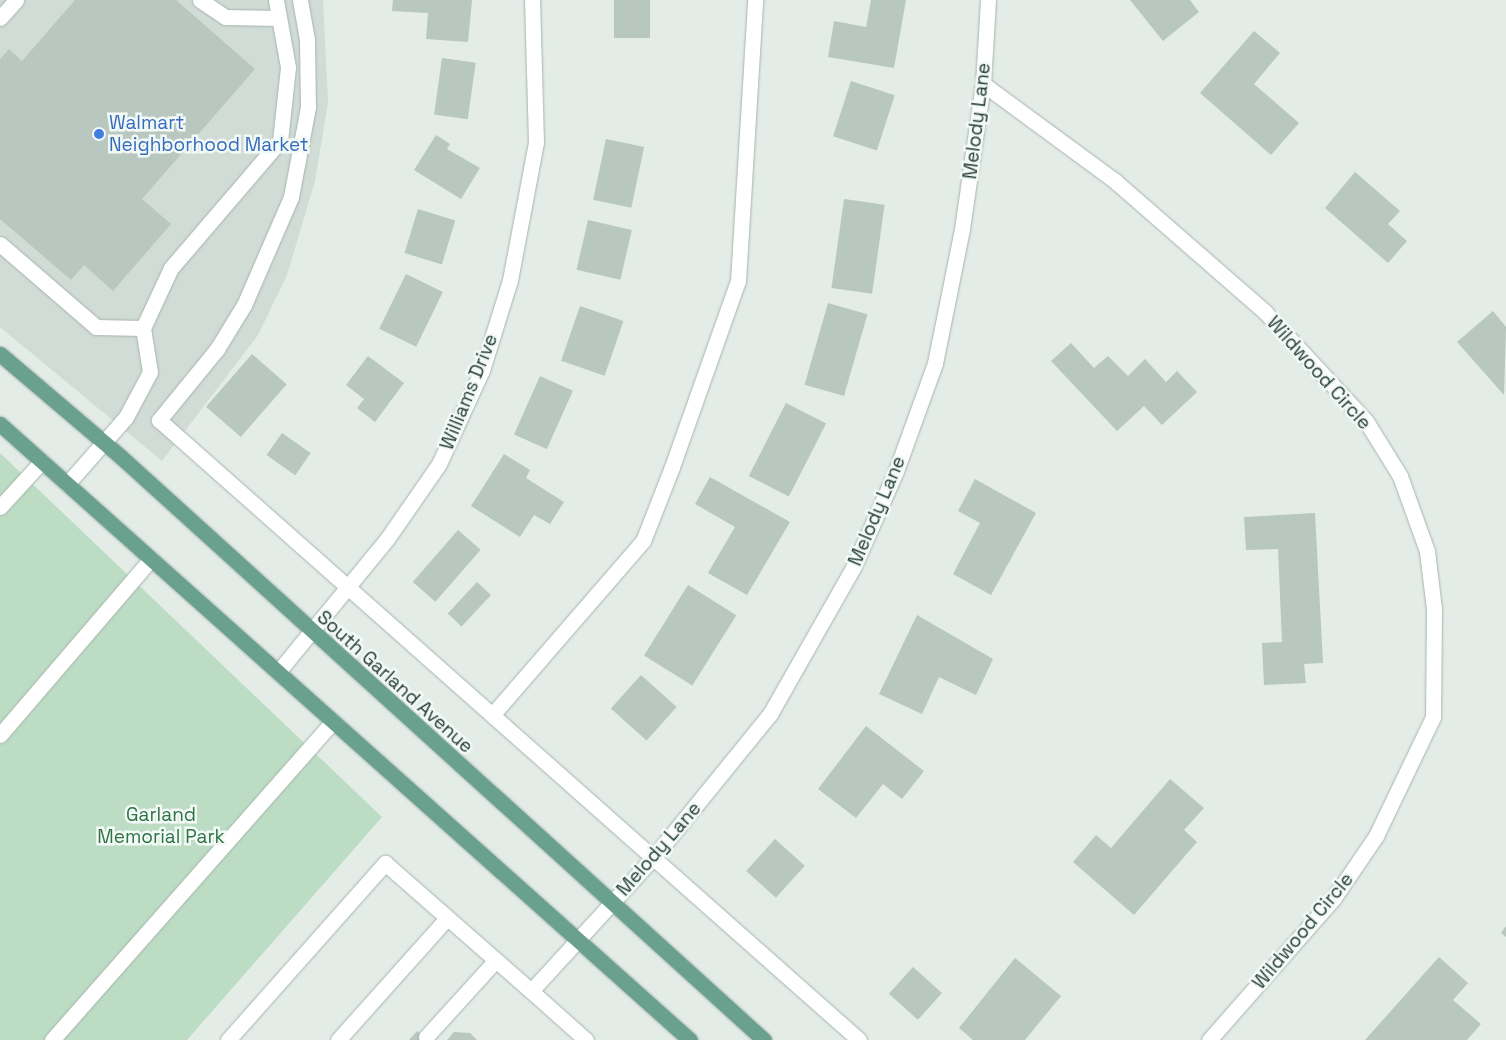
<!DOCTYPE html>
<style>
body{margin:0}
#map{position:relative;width:1506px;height:1040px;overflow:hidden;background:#e3ece7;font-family:"Space Grotesk",sans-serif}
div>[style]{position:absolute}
.built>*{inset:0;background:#d1dcd6}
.green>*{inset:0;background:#bcddc3}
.building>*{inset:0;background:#b8c7c0;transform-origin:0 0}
.roads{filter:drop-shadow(0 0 1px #a6b4ae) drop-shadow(0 0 1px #a6b4ae)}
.minor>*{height:15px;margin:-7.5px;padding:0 7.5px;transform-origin:7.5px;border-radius:7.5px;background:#fff}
.major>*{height:15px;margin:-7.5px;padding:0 7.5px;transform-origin:7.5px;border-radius:7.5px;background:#69a08e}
.dots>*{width:14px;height:14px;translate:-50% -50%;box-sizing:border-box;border:2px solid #f3f9f6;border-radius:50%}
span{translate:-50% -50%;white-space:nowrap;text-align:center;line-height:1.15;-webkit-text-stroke:5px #f3f9f6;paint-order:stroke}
.street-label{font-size:19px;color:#233d34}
.shop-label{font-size:19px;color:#366cbe}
.left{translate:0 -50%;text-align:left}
.park-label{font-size:19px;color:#2e7344}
</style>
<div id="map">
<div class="built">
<div style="clip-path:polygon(0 0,323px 0,328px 102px,315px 181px,287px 275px,258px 335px,162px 461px,0 327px)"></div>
</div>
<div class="green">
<div style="clip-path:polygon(0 453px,382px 817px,187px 1040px,0 1040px)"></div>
</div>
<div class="building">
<div style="clip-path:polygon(75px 0,176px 0,255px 69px,142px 199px,171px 224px,113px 291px,84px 265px,71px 280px,0 219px,0 59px,9px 49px,22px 61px)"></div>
<div style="clip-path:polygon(393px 0,472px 0,468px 42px,426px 39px,428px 13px,392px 11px)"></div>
<div style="left:614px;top:0;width:36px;height:38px"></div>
<div style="clip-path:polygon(871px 0,906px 0,894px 68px,828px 57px,834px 21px,866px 27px)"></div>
<div style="clip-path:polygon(1130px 0,1190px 0,1199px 12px,1163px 41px)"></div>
<div style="clip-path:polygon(1254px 31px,1280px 53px,1254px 84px,1299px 123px,1271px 155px,1200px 93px)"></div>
<div style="left:442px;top:58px;width:34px;height:57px;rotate:8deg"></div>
<div style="left:851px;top:81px;width:46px;height:58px;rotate:18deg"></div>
<div style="clip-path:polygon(436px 135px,450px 144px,447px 149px,480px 168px,461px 199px,414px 170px)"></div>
<div style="left:606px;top:139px;width:39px;height:62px;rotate:12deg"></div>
<div style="clip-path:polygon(1355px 172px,1400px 211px,1388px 224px,1407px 241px,1388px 263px,1325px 208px)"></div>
<div style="left:844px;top:199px;width:41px;height:90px;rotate:8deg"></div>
<div style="left:418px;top:209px;width:39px;height:46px;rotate:17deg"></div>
<div style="left:588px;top:220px;width:45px;height:51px;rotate:13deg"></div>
<div style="left:406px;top:274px;width:41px;height:61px;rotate:26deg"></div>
<div style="left:828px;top:303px;width:41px;height:85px;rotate:16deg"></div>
<div style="left:580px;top:306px;width:46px;height:58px;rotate:19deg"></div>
<div style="clip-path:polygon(1493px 311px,1506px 327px,1504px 395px,1457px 342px)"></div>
<div style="clip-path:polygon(1071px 343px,1094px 368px,1108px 356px,1128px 376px,1145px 359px,1166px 382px,1177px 371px,1197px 392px,1162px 425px,1144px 406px,1117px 431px,1051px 361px)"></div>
<div style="left:252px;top:354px;width:46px;height:70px;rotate:41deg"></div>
<div style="clip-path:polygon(368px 356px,404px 383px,375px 422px,357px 408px,364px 399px,346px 385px)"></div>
<div style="left:540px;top:376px;width:36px;height:64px;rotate:24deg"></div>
<div style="left:786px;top:403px;width:45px;height:82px;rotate:27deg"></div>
<div style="left:282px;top:433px;width:35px;height:27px;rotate:35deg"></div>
<div style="clip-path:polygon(504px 454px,530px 470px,526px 478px,564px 502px,550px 524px,534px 515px,520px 537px,471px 506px)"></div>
<div style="clip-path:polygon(710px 477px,790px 522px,747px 595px,708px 573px,735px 527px,695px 504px)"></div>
<div style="clip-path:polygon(975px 479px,1036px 513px,991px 595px,953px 574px,980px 523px,958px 511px)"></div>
<div style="clip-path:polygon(1315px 513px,1323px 663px,1304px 664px,1306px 683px,1264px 685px,1262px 643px,1282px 642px,1278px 549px,1246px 550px,1244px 517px)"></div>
<div style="left:458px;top:530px;width:30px;height:69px;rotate:41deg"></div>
<div style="left:477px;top:582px;width:19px;height:43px;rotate:43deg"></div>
<div style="left:688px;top:585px;width:57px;height:83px;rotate:32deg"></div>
<div style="clip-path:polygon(917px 615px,993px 659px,976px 695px,939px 677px,922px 714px,879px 694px)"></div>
<div style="left:641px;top:675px;width:48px;height:45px;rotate:42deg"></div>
<div style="clip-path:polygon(866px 726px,924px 771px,902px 799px,883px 784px,856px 818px,818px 789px)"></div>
<div style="clip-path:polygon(1170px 779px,1204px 808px,1184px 830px,1197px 842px,1134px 915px,1073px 862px,1096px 835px,1111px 848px)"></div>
<div style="left:775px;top:839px;width:40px;height:43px;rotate:42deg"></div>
<div style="clip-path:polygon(1506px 926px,1506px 937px,1501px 933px)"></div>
<div style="clip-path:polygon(1439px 957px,1468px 983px,1453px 1000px,1481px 1024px,1467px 1040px,1365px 1040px)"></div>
<div style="clip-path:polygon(1015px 958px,1061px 996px,1025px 1040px,973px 1040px,959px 1028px)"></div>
<div style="left:913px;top:967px;width:39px;height:36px;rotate:42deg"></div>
<div style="clip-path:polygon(417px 1031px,427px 1040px,409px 1040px)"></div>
<div style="clip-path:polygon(454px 1032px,470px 1033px,477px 1040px,447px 1040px)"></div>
</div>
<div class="roads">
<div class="minor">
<div style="left:200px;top:0;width:30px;rotate:34deg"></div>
<div style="left:225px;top:17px;width:54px;rotate:1.1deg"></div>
<div style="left:300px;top:0;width:40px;rotate:80deg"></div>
<div style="left:307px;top:39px;width:68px;rotate:89.2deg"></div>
<div style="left:308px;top:107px;width:92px;rotate:100.7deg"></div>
<div style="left:291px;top:197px;width:118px;rotate:113.5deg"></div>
<div style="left:244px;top:305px;width:52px;rotate:121.5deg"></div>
<div style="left:217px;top:349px;width:92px;rotate:129.2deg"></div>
<div style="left:159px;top:420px;width:935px;rotate:41.53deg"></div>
<div style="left:0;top:18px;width:24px;rotate:-48deg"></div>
<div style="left:983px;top:84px;width:164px;rotate:36.3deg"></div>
<div style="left:1115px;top:181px;width:199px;rotate:41.1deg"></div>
<div style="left:1265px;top:312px;width:149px;rotate:47.2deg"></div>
<div style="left:1366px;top:421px;width:65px;rotate:58.3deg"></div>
<div style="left:1400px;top:476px;width:80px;rotate:70.2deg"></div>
<div style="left:1427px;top:551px;width:58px;rotate:83.1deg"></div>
<div style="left:1434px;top:609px;width:108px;rotate:90.5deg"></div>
<div style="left:1433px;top:717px;width:132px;rotate:115.6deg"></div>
<div style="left:1376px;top:836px;width:76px;rotate:124.3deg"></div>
<div style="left:1333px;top:899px;width:188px;rotate:131.3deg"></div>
<div style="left:0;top:244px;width:127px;rotate:40.8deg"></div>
<div style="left:96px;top:327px;width:47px;rotate:1.2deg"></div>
<div style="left:67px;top:484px;width:89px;rotate:-48.6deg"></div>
<div style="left:126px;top:417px;width:51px;rotate:-61.9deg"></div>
<div style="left:150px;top:372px;width:45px;rotate:-99deg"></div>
<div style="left:143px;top:328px;width:66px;rotate:-65deg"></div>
<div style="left:171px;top:268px;width:167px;rotate:-49.4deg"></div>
<div style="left:280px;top:141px;width:74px;rotate:-83.8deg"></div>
<div style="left:288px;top:67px;width:68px;rotate:-100.2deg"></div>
<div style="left:0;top:507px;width:62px;rotate:-47.6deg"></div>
<div style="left:278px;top:672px;width:172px;rotate:-50.7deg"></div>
<div style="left:387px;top:539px;width:91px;rotate:-55.3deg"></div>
<div style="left:439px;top:464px;width:103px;rotate:-65.4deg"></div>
<div style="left:482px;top:370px;width:94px;rotate:-72.7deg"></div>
<div style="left:510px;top:280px;width:140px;rotate:-79.3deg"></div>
<div style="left:536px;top:142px;width:142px;rotate:-91.6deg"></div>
<div style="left:493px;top:714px;width:229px;rotate:-49.1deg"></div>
<div style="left:643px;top:541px;width:79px;rotate:-68.6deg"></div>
<div style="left:672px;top:467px;width:197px;rotate:-70.5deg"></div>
<div style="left:738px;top:281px;width:282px;rotate:-86.5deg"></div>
<div style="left:0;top:735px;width:232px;rotate:-49.4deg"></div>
<div style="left:426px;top:1037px;width:103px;rotate:-47.8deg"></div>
<div style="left:52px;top:1040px;width:425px;rotate:-48.6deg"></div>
<div style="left:228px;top:1040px;width:237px;rotate:-48.4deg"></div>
<div style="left:385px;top:863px;width:194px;rotate:41.2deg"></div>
<div style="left:338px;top:1040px;width:162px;rotate:-48.2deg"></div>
<div style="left:586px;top:1040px;width:74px;rotate:-138.3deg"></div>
<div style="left:531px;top:991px;width:180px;rotate:-47.5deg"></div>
<div style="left:653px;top:858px;width:186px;rotate:-50.9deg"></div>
<div style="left:770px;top:714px;width:168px;rotate:-60.4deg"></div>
<div style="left:853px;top:568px;width:106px;rotate:-66.1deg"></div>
<div style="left:896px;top:471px;width:115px;rotate:-70.1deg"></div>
<div style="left:935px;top:363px;width:137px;rotate:-78.6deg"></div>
<div style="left:962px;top:229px;width:147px;rotate:-81.8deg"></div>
<div style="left:983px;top:84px;width:84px;rotate:-86.6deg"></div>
</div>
<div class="major">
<div style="left:0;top:354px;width:159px;rotate:40.4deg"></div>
<div style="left:121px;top:457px;width:868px;rotate:42.2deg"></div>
<div style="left:0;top:424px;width:925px;rotate:41.76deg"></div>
</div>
</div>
<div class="dots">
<div style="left:99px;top:134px;background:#3f7fe0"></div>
</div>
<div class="street-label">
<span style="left:977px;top:121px;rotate:-83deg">Melody Lane</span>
<span style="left:1319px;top:373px;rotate:48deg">Wildwood Circle</span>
<span style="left:469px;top:392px;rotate:-68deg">Williams Drive</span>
<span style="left:877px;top:511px;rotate:-67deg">Melody Lane</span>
<span style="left:395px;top:682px;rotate:42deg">South Garland Avenue</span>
<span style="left:659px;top:849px;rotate:-49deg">Melody Lane</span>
<span style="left:1303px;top:931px;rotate:-50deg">Wildwood Circle</span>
</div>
<div class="shop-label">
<span class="left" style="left:109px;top:134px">Walmart<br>Neighborhood Market</span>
</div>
<div class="park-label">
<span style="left:161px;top:826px">Garland<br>Memorial Park</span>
</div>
</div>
